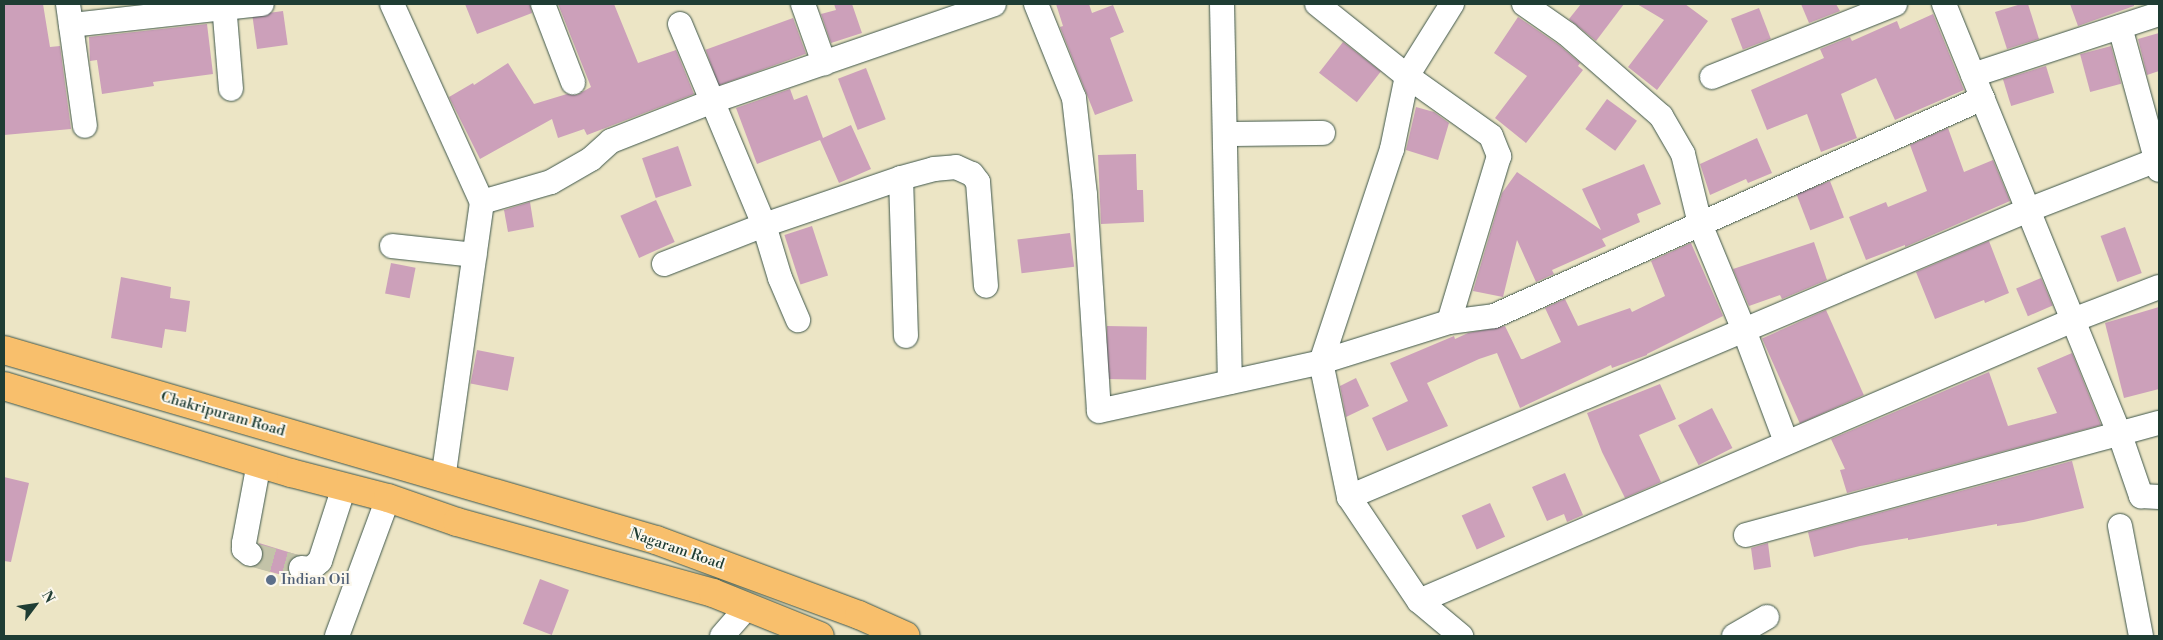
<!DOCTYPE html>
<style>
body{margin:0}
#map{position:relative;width:2163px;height:640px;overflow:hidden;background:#ece5c5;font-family:"Libre Bodoni",serif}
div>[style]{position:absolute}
.building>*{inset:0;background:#cca0ba;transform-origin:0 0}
.minor-tunnel>*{height:24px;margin-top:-12px;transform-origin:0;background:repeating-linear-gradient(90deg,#c3c3a8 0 24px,transparent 0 36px)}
.roads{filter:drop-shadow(0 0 1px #3e564a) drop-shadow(0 0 1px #3e564a)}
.minor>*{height:24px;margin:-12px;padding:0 12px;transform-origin:12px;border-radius:12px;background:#fff}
.major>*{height:28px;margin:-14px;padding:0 14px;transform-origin:14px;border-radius:14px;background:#f8bf6c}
.dots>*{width:14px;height:14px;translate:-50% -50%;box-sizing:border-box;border:2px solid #fbf7ec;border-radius:50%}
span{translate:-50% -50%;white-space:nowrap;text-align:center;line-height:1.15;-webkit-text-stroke:4px #fbf7ec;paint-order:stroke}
.street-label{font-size:15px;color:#1f3d34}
.service-label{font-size:15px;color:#4e5e75}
.left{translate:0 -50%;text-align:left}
.frame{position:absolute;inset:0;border:5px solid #1f3d34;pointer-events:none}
.north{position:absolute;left:10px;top:580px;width:50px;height:50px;-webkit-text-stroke:4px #fbf7ec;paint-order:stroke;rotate:59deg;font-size:14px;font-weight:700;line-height:20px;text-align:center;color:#1f3d34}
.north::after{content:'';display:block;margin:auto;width:18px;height:22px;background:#1f3d34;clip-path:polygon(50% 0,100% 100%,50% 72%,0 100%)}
</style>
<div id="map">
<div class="building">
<div style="clip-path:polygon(4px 4px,43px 4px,50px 47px,60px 46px,71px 129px,4px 135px)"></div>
<div style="clip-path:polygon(465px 4px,530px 4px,532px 13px,477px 34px)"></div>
<div style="clip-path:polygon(558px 4px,614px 4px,638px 63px,676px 50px,694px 94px,587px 135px,584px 129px,558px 138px,552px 119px,480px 159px,449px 97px,473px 83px,474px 85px,508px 63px,534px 104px,567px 94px,577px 95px,591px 87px)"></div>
<div style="clip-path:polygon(834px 4px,852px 4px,862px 33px,831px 43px,821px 14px,836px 10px)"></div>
<div style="clip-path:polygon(1056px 4px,1089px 4px,1092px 13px,1113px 5px,1124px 32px,1110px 38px,1133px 101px,1095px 115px,1060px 27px,1063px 26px)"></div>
<div style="clip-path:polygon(1581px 4px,1624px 4px,1596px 41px,1569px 19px)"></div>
<div style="clip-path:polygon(1637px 4px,1685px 4px,1708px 21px,1657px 90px,1628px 67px,1664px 20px)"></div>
<div style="clip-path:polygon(1801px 4px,1836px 4px,1840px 11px,1809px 23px)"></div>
<div style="clip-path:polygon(2021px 4px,2028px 4px,2039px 39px,2007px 49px,1995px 12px)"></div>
<div style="clip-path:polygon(2070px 4px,2134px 4px,2134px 6px,2078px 26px)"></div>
<div style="left:1759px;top:8px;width:33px;height:30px;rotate:69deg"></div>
<div style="left:283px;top:11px;width:34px;height:31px;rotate:82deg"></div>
<div style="clip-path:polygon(1933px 14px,1964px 90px,1895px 120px,1876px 78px,1841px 94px,1857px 138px,1821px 152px,1807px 114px,1767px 130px,1751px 90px,1824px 58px,1820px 49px,1850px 37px,1852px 41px,1897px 21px,1900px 29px)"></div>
<div style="clip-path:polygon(1518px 17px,1559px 45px,1580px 63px,1578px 66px,1583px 70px,1526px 143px,1495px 118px,1527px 76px,1494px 53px)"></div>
<div style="left:793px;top:18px;width:38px;height:93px;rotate:70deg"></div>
<div style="clip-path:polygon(207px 24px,213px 74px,153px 82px,154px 86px,102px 94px,97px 60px,90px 61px,89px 37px)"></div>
<div style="clip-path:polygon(2159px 33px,2159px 71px,2147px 75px,2138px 39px)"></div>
<div style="left:1343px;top:42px;width:48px;height:39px;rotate:38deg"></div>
<div style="left:2111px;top:46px;width:39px;height:32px;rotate:75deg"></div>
<div style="left:2046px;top:66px;width:28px;height:45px;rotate:73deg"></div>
<div style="left:866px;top:68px;width:55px;height:30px;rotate:69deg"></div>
<div style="clip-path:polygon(790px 89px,794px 100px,807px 95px,823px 138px,851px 125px,871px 169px,839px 183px,820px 140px,757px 164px,736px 108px)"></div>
<div style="left:1607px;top:99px;width:37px;height:37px;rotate:36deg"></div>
<div style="clip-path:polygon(1416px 107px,1434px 112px,1449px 123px,1438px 160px,1406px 150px)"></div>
<div style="clip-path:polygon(1948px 128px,1964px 172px,1993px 160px,2010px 201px,1905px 247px,1905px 245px,1866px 260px,1849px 217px,1886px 202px,1888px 207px,1927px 191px,1910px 145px)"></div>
<div style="clip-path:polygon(1757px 138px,1772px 173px,1748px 183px,1746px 179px,1710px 195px,1700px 164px)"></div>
<div style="left:678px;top:146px;width:42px;height:38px;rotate:71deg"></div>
<div style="clip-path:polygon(1136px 154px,1137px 190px,1143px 190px,1144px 222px,1101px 224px,1098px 155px)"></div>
<div style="clip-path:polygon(1644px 164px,1661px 204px,1637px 214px,1640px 222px,1602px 239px,1606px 246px,1552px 270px,1554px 274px,1536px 282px,1517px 240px,1503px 297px,1473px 291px,1502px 193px,1517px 172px,1601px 230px,1582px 189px)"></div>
<div style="left:1830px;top:181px;width:39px;height:36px;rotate:69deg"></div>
<div style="left:656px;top:200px;width:46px;height:39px;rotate:66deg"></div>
<div style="clip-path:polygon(530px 202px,534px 227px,508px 232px,504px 210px)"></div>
<div style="left:812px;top:226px;width:52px;height:29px;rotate:72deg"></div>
<div style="left:2125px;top:227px;width:49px;height:26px;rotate:70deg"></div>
<div style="left:1070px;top:233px;width:34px;height:53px;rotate:83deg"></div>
<div style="clip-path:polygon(1989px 241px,2009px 293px,1985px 303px,1984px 300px,1935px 319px,1916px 272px)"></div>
<div style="clip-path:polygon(1814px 242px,1827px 280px,1782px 299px,1780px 295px,1749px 306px,1733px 269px)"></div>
<div style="clip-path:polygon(1691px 243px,1723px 316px,1647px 354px,1647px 355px,1612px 368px,1611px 365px,1520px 408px,1497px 353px,1479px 359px,1427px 383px,1448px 426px,1387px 451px,1372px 418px,1408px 401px,1390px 363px,1454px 336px,1455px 339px,1468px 333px,1505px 326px,1521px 359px,1523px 359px,1561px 342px,1545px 308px,1565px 299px,1578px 326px,1630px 308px,1632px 312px,1665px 296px,1651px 261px)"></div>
<div style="left:391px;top:263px;width:25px;height:31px;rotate:11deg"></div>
<div style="clip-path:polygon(121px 277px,171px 287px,170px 298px,190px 301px,186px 332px,165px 329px,162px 348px,111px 338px)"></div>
<div style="left:2041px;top:278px;width:30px;height:27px;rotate:67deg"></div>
<div style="clip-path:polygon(2159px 307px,2159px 389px,2124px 398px,2105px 323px)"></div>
<div style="left:1826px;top:310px;width:93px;height:70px;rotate:66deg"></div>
<div style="left:1107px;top:326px;width:40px;height:53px;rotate:1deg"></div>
<div style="left:477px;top:350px;width:38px;height:34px;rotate:11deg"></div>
<div style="clip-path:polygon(2072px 353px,2101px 425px,1847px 493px,1840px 470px,1845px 469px,1831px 439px,1989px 372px,2008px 426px,2057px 413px,2037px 368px)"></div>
<div style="clip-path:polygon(1356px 378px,1369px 406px,1346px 417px,1340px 386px)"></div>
<div style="clip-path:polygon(1660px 384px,1676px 419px,1639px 435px,1661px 482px,1625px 498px,1602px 452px,1587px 413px)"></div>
<div style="left:1712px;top:408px;width:45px;height:38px;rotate:63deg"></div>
<div style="clip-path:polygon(2072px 461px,2084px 508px,2024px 522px,1997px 526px,1997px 524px,1908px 540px,1908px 538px,1860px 546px,1814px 557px,1808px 532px)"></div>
<div style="clip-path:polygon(1565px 473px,1583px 515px,1567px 522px,1564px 514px,1547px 521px,1532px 487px)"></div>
<div style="clip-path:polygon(4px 477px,29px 483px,11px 562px,4px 561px)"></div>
<div style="left:1490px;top:503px;width:37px;height:31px;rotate:66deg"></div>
<div style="clip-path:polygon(259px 543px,298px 555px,290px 560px,287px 566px,292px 578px,254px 567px,261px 562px,264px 556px)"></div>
<div style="clip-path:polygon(1768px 543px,1771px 567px,1754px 570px,1751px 548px)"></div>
<div style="left:540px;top:579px;width:31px;height:48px;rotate:21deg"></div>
</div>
<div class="minor-tunnel">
<div style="left:250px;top:554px;width:53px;rotate:15.4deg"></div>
</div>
<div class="roads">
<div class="minor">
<div style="left:68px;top:4px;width:123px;rotate:82.1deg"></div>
<div style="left:224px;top:4px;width:85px;rotate:85.3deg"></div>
<div style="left:392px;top:4px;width:217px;rotate:65.6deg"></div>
<div style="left:482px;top:202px;width:280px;rotate:98deg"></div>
<div style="left:543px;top:4px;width:84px;rotate:69deg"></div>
<div style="left:803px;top:4px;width:63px;rotate:70.4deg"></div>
<div style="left:1036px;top:4px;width:101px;rotate:68deg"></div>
<div style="left:1074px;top:98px;width:98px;rotate:83.5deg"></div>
<div style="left:1085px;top:195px;width:216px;rotate:86.3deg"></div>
<div style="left:1099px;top:411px;width:227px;rotate:-12.4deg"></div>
<div style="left:1321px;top:362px;width:134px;rotate:-17.4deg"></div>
<div style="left:1449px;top:322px;width:45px;rotate:-7.6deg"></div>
<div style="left:1494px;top:316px;width:535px;rotate:-24.03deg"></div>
<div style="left:1222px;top:4px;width:378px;rotate:88.8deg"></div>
<div style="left:1317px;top:4px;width:115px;rotate:38.7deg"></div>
<div style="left:1407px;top:76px;width:103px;rotate:35.5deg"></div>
<div style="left:1491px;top:136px;width:22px;rotate:68deg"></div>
<div style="left:1499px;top:156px;width:173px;rotate:106.8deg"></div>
<div style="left:1452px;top:4px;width:85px;rotate:122deg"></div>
<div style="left:1407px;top:76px;width:75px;rotate:101.6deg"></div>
<div style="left:1392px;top:149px;width:225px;rotate:108.4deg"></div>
<div style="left:1321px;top:362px;width:138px;rotate:78.3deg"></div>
<div style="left:1349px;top:497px;width:125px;rotate:56.1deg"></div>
<div style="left:1419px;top:601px;width:55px;rotate:39.8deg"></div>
<div style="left:1524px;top:4px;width:52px;rotate:34.9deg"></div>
<div style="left:1567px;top:34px;width:125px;rotate:41.1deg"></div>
<div style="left:1661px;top:116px;width:44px;rotate:59.9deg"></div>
<div style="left:1683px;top:154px;width:72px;rotate:76.3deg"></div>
<div style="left:1700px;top:224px;width:115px;rotate:67.5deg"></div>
<div style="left:1744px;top:330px;width:120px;rotate:69.4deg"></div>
<div style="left:1944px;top:4px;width:466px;rotate:67.8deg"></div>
<div style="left:2120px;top:435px;width:65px;rotate:71deg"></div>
<div style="left:2141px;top:496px;width:18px;rotate:3deg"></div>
<div style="left:680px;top:24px;width:218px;rotate:67.3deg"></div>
<div style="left:764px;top:225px;width:55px;rotate:73.2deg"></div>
<div style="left:780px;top:278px;width:46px;rotate:66.8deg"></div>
<div style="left:71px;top:25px;width:192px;rotate:-6.3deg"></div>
<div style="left:2120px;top:27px;width:148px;rotate:74.7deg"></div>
<div style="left:1973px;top:75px;width:196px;rotate:-18.2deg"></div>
<div style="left:1712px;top:77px;width:197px;rotate:-21.7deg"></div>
<div style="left:1225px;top:134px;width:98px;rotate:-0.6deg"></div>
<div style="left:901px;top:178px;width:158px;rotate:88.2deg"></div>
<div style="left:482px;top:202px;width:72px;rotate:-16.2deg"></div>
<div style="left:551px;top:182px;width:46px;rotate:-29.9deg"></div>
<div style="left:591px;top:159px;width:27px;rotate:-42deg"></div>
<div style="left:611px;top:141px;width:110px;rotate:-21.4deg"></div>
<div style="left:713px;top:101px;width:297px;rotate:-19deg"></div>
<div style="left:392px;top:246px;width:83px;rotate:6.2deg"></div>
<div style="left:664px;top:264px;width:107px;rotate:-21.3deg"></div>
<div style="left:764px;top:225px;width:145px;rotate:-18.9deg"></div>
<div style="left:901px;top:178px;width:34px;rotate:-15deg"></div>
<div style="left:934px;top:169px;width:22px;rotate:-5deg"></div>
<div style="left:956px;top:167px;width:17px;rotate:24deg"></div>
<div style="left:972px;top:174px;width:10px;rotate:53deg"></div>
<div style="left:978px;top:182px;width:104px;rotate:85.6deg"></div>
<div style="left:1349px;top:497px;width:737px;rotate:-22.91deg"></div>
<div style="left:2028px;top:210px;width:138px;rotate:-21.2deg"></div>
<div style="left:2120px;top:526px;width:112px;rotate:79.2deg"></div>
<div style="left:1746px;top:535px;width:428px;rotate:-15.2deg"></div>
<div style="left:250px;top:554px;width:8px;rotate:-140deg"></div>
<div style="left:244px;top:549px;width:6px;rotate:-90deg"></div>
<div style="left:244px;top:543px;width:81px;rotate:-79.4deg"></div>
<div style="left:301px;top:568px;width:10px;rotate:6deg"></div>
<div style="left:311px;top:569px;width:12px;rotate:-42deg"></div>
<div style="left:320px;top:561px;width:78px;rotate:-72deg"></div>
<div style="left:1419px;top:601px;width:712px;rotate:-23.25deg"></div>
<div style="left:2073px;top:320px;width:92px;rotate:-21deg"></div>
<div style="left:337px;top:636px;width:147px;rotate:-69.7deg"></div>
<div style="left:722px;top:636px;width:38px;rotate:-49deg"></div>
<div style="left:1734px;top:636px;width:38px;rotate:-30deg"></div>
</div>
<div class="major">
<div style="left:4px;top:350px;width:679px;rotate:16.25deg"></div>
<div style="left:656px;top:540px;width:216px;rotate:20.3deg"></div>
<div style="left:859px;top:615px;width:51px;rotate:24.1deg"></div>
<div style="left:4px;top:386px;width:300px;rotate:16.9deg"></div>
<div style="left:291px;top:473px;width:100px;rotate:14.5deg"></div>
<div style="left:388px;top:498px;width:73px;rotate:19.2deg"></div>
<div style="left:457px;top:522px;width:266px;rotate:15.5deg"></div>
<div style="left:713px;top:593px;width:115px;rotate:21.9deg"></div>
</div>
</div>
<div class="dots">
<div style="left:271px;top:580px;background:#5c6f8a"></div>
</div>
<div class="street-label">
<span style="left:223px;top:414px;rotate:16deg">Chakripuram Road</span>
<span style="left:677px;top:549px;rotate:19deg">Nagaram Road</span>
</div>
<div class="service-label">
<span class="left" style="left:281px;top:580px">Indian Oil</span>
</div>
<div class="frame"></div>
<div class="north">N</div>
</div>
